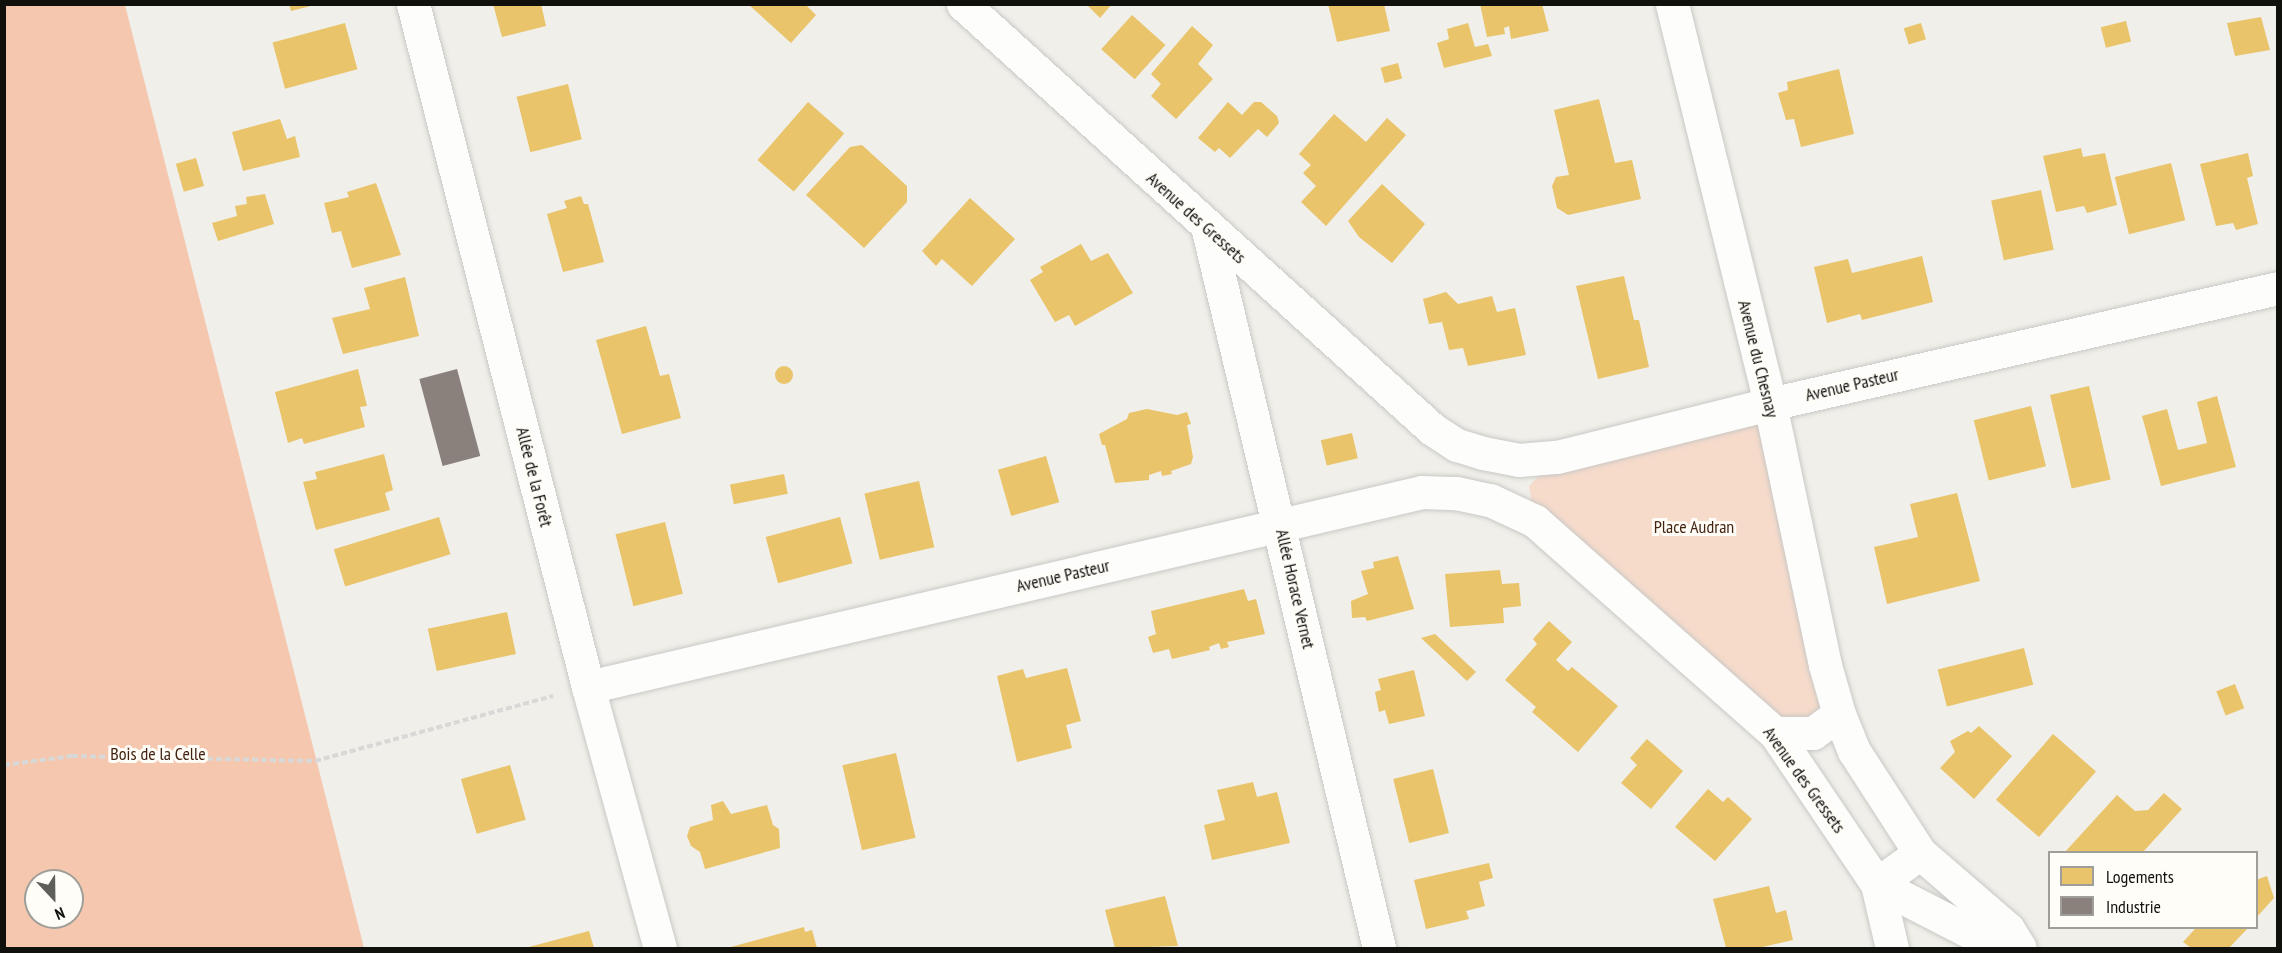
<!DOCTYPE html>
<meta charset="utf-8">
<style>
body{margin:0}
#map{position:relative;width:2282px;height:953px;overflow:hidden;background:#f0efea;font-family:"PT Sans Narrow",sans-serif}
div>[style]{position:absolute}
.green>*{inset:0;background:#f6dbcb}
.forest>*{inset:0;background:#f4c7ae}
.homes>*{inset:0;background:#e9c46a;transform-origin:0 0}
.round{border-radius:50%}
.industry>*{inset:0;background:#8a817c;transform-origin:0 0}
.path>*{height:4px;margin-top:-2px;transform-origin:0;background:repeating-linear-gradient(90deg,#d8d8d7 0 6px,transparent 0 9px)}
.roads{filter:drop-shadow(0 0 2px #c9c8c5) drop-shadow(0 0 2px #c9c8c5)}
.minor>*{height:33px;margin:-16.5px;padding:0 16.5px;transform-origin:16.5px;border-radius:16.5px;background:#fdfdfc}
span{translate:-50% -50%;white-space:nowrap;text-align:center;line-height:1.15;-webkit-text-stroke:6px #fffdf7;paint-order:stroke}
.street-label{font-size:18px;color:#10100d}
.park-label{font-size:18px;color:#432311}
.frame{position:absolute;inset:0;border:6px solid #10100d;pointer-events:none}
.legend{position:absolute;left:2048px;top:851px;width:210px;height:78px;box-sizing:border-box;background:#fffdf7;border:2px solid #9f9e99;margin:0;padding:8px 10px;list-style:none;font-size:18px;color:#10100d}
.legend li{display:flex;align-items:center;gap:12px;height:30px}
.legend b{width:30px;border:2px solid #9f9e99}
.north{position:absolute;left:24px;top:869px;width:60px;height:60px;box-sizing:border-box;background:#fffdf7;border:2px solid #9f9e99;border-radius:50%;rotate:158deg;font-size:16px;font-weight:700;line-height:24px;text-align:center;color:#10100d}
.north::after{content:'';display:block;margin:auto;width:21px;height:27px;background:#5e5e5a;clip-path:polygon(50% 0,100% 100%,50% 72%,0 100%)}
</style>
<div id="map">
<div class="green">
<div style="clip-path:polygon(1770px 404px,1839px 714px,1775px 733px,1535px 521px,1529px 486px,1557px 457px)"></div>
</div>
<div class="forest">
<div style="clip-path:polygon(evenodd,5px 4px,125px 5px,364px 948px,5px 948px,5px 4px,36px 881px,72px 881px,72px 917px,36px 917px,36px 881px)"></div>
</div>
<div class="homes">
<div style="clip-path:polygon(289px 4px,315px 4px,315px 5px,291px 11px)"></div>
<div style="clip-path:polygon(493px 4px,541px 4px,546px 26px,502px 37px)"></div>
<div style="clip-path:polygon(748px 4px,805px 4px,816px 15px,791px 43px)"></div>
<div style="clip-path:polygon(1086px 4px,1112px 4px,1100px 18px)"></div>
<div style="clip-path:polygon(1328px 4px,1384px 4px,1390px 31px,1337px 42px)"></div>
<div style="clip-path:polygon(1480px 4px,1542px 4px,1549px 31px,1511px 39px,1509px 26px,1504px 28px,1505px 34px,1487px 37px)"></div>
<div style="left:1132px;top:15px;width:45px;height:46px;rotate:42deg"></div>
<div style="clip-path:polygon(2261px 17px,2270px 50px,2235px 56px,2227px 23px)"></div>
<div style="left:2126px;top:21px;width:21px;height:26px;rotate:76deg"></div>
<div style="left:345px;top:23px;width:48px;height:75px;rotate:75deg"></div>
<div style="clip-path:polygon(1468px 23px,1475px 47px,1488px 44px,1492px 56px,1444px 68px,1437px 43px,1449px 39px,1447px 29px)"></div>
<div style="left:1921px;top:23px;width:17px;height:18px;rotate:73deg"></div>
<div style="clip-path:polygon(1192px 26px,1213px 45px,1198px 64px,1213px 79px,1176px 119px,1151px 96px,1161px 84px,1151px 74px)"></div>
<div style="left:1398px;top:63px;width:16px;height:18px;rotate:75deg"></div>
<div style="clip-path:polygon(1839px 69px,1854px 134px,1801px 147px,1794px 119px,1786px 120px,1778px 93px,1788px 90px,1787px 82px)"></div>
<div style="left:568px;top:84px;width:57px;height:53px;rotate:76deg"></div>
<div style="clip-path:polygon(1599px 99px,1615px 163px,1632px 160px,1641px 199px,1568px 215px,1557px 208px,1552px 186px,1556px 177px,1569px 175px,1554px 110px)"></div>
<div style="left:808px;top:102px;width:48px;height:77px;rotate:41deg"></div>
<div style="clip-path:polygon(1228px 102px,1242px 115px,1254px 102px,1261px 102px,1277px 116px,1279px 123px,1267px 137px,1258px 129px,1230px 158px,1219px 148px,1215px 152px,1198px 138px)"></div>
<div style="clip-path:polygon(1334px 114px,1366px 142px,1387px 118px,1406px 135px,1326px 226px,1301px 202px,1316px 186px,1303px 173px,1311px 165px,1299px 154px)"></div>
<div style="clip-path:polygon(280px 119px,287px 139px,295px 136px,300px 157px,243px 171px,232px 132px)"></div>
<div style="clip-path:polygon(862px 145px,907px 186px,907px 202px,864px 248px,806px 195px,850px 147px)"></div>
<div style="clip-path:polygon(2081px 148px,2083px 157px,2105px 153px,2117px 205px,2087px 213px,2084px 206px,2056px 212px,2043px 156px)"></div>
<div style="clip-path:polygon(2248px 153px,2253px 176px,2247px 178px,2258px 224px,2236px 230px,2233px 223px,2216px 226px,2200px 164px)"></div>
<div style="left:196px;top:158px;width:29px;height:21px;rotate:74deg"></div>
<div style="left:2171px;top:163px;width:59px;height:58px;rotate:76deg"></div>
<div style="clip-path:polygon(376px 183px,401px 255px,352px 268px,341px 231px,332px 233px,324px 203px,349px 197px,347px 192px)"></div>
<div style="clip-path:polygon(1382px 184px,1425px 224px,1392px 263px,1359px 237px,1348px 221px)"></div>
<div style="left:2041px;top:190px;width:61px;height:51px;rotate:78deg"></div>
<div style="clip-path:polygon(265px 194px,274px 224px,218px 241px,212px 223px,237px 216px,235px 206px,247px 204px,246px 197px)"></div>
<div style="clip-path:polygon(581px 196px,584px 204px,588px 204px,604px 262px,563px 272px,547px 214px,567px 208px,564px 201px)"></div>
<div style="clip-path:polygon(970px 198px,1015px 239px,972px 286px,942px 259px,936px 266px,922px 251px)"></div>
<div style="clip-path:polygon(1081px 244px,1091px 261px,1108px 253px,1133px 293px,1075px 326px,1069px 315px,1055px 322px,1030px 280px,1043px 272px,1040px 267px)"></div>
<div style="clip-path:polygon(1922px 256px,1933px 302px,1862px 320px,1860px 314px,1827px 323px,1814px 267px,1848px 259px,1852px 273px)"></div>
<div style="clip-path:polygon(1624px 276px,1634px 320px,1639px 320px,1649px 367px,1598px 379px,1576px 286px)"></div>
<div style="clip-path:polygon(405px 277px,419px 336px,343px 354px,332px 318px,370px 309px,364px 288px)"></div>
<div style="clip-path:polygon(1446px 292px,1458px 304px,1492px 296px,1497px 312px,1515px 308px,1526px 355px,1468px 366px,1463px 348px,1449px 350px,1442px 322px,1429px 324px,1423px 299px)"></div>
<div style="clip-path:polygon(646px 326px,660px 376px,669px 374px,681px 418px,622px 434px,596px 340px)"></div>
<div class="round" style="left:775px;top:366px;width:18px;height:18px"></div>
<div style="clip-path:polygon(358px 369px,367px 406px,360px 407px,365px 427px,304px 444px,302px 438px,288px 443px,275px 392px)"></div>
<div style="left:2089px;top:386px;width:96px;height:40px;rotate:77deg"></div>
<div style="clip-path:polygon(2217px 396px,2236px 467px,2161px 486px,2142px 416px,2167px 409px,2178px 450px,2207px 443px,2197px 402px)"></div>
<div style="left:2031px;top:406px;width:62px;height:59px;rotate:76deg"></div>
<div style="clip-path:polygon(1147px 409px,1177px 415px,1187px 412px,1191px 424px,1187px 425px,1193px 457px,1191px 464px,1171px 471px,1172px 474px,1162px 476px,1161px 471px,1149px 475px,1149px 480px,1115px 483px,1105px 445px,1102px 445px,1099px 434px,1127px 419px,1129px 413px)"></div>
<div style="left:1352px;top:433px;width:26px;height:32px;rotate:77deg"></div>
<div style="clip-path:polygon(384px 454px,393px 490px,385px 493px,390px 510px,316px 530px,303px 482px,317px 479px,315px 472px)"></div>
<div style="left:1046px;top:456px;width:48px;height:50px;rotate:74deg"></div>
<div style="left:784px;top:474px;width:20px;height:55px;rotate:79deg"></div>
<div style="left:919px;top:481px;width:68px;height:56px;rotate:77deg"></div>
<div style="clip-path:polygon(1957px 493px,1980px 581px,1887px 604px,1874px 547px,1918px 537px,1910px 504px)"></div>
<div style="left:439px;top:517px;width:39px;height:110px;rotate:73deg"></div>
<div style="left:840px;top:517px;width:48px;height:77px;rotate:75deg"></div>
<div style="left:665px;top:522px;width:74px;height:51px;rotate:76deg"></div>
<div style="clip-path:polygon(1398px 556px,1414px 609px,1367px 621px,1365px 617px,1352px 618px,1351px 601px,1368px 594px,1361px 571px,1374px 568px,1373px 562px)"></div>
<div style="clip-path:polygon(1500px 570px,1502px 584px,1519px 583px,1521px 606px,1503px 608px,1504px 623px,1450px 627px,1445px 574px)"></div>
<div style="clip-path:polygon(1244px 589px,1248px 601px,1256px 599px,1265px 634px,1227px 642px,1229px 647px,1221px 649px,1219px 643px,1209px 647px,1210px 650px,1172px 659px,1169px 649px,1153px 653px,1148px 637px,1156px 634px,1151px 611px)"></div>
<div style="left:507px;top:612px;width:43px;height:81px;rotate:78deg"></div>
<div style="clip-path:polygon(1549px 621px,1572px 642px,1556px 660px,1568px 671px,1572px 667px,1618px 706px,1578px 752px,1532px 712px,1536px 707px,1505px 680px,1537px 644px,1533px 639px)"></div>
<div style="clip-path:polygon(1435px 634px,1476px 672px,1467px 681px,1421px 638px)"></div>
<div style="left:2024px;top:648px;width:38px;height:89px;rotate:76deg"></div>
<div style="clip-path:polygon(1067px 668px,1081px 721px,1066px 725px,1072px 748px,1017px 762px,997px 676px,1023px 669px,1026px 678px)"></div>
<div style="clip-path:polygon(1414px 670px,1425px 716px,1389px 724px,1385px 710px,1379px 712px,1375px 692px,1381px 690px,1378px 679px)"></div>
<div style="left:2235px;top:684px;width:26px;height:20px;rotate:69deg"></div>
<div style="clip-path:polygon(1979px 726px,2012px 756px,1974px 799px,1940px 768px,1955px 752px,1950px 741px,1968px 731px,1971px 733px)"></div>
<div style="left:2053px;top:734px;width:57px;height:87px;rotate:41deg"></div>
<div style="clip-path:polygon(1647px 739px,1683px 771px,1651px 809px,1621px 783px,1637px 765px,1630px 758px)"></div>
<div style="left:896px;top:753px;width:87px;height:55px;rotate:77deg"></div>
<div style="left:510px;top:765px;width:57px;height:51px;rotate:74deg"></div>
<div style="left:1433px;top:769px;width:66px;height:41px;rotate:76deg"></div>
<div style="clip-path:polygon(1253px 782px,1257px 797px,1277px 792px,1290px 843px,1212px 860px,1204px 825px,1225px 820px,1217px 790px)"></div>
<div style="clip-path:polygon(1708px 789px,1723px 802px,1728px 797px,1752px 819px,1715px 861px,1675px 827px)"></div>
<div style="clip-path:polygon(2164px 793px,2182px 809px,2143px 852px,2065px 852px,2117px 795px,2135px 811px,2148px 810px)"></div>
<div style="clip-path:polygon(723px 801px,731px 814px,767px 805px,773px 825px,779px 829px,780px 848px,705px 869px,700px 852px,691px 846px,687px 836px,690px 827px,713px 820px,711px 805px)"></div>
<div style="clip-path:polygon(1489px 863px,1493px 878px,1479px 882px,1485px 906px,1466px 911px,1469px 919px,1426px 929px,1414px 880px)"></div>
<div style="clip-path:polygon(2267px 876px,2274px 898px,2256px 918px,2256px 880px)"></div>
<div style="clip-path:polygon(1769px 886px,1776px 913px,1786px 910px,1793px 940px,1758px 948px,1726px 948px,1713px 899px)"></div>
<div style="clip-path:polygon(1165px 896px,1178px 946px,1115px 948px,1105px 910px)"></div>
<div style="clip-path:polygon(804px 927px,805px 932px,812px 930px,817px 948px,727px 948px)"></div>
<div style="clip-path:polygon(2196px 928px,2248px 928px,2229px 948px,2191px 948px,2183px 942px)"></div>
<div style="clip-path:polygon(589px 931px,594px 948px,525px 948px)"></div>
</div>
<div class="industry">
<div style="left:457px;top:369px;width:90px;height:39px;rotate:75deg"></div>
</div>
<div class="path">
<div style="left:4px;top:765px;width:69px;rotate:-7.5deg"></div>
<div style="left:72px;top:756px;width:243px;rotate:1.2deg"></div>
<div style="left:315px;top:761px;width:247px;rotate:-15.3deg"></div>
</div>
<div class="roads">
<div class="minor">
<div style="left:413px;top:4px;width:705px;rotate:75.63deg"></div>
<div style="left:588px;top:687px;width:271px;rotate:74.6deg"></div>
<div style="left:963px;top:4px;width:633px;rotate:42.18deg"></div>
<div style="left:1432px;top:429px;width:30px;rotate:33deg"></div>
<div style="left:1457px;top:445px;width:27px;rotate:17deg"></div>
<div style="left:1483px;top:453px;width:37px;rotate:11deg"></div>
<div style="left:1519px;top:460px;width:38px;rotate:-5deg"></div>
<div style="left:1557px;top:457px;width:219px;rotate:-14deg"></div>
<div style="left:1770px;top:404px;width:521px;rotate:-12.86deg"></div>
<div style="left:1672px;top:4px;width:412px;rotate:76.2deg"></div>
<div style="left:1770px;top:404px;width:267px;rotate:78.1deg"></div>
<div style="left:1825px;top:665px;width:51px;rotate:74.1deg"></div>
<div style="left:1839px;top:714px;width:40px;rotate:68deg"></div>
<div style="left:1854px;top:751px;width:121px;rotate:57.1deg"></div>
<div style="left:1920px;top:853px;width:116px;rotate:40.8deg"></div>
<div style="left:2008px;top:929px;width:22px;rotate:58deg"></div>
<div style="left:1208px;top:230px;width:738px;rotate:76.6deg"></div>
<div style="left:588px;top:687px;width:856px;rotate:-13.16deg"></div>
<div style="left:1422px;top:492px;width:34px;rotate:2deg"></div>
<div style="left:1456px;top:493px;width:35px;rotate:12deg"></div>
<div style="left:1490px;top:500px;width:50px;rotate:25deg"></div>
<div style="left:1535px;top:521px;width:320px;rotate:41.5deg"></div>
<div style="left:1775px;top:733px;width:182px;rotate:56deg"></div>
<div style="left:1877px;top:884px;width:140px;rotate:27.3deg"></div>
<div style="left:1775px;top:733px;width:38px"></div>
<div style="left:1813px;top:733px;width:32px;rotate:-36deg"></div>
<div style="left:1892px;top:948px;width:66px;rotate:-103.2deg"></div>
<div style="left:1877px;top:884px;width:53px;rotate:-35.8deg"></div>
</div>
</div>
<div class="street-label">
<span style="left:1196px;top:218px;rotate:42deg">Avenue des Gressets</span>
<span style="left:1758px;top:359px;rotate:76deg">Avenue du Chesnay</span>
<span style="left:1852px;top:385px;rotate:-13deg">Avenue Pasteur</span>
<span style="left:534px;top:477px;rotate:76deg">Allée de la Forêt</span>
<span style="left:1063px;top:576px;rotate:-13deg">Avenue Pasteur</span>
<span style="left:1295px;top:589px;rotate:77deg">Allée Horace Vernet</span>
<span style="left:1804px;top:780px;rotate:54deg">Avenue des Gressets</span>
</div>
<div class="park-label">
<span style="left:1694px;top:527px">Place Audran</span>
<span style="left:158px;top:754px">Bois de la Celle</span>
</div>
<div class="frame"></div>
<ul class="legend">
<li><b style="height:16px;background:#e9c46a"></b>Logements</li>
<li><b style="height:16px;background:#8a817c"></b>Industrie</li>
</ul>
<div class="north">N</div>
</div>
